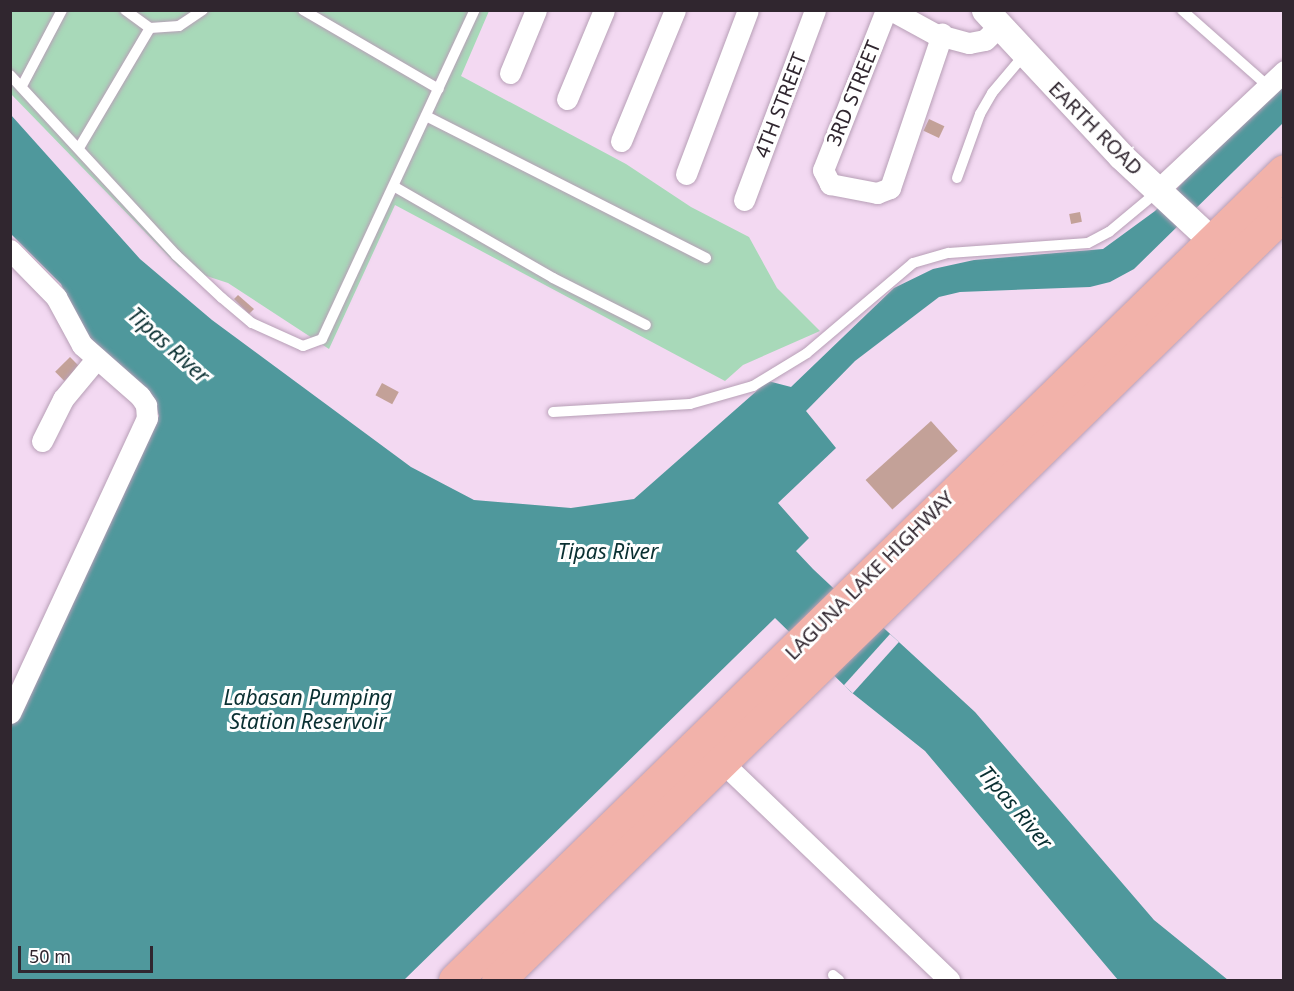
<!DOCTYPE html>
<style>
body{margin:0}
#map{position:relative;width:1294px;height:991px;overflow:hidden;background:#f3d9f2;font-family:"Noto Sans",sans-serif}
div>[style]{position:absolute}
.green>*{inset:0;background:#a8d9b9}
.water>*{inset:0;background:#4f989c}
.pier>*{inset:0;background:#f3d9f2;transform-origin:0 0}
.building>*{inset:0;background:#c3a198;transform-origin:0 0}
.roads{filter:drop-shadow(0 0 2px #b79fb6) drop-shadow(0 0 2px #b79fb6)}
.service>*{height:10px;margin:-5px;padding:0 5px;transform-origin:5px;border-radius:5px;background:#fff}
.minor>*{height:21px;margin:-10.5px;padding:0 10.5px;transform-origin:10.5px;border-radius:10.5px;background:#fff}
.tertiary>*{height:27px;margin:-13.5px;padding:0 13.5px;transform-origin:13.5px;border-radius:13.5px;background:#fff}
.primary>*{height:33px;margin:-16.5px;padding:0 16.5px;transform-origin:16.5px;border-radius:16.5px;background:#f2b2aa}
span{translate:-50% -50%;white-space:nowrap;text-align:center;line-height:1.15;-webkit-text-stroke:6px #fff;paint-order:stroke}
.street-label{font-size:20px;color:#30262f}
.water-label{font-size:21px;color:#0a3032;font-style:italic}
.frame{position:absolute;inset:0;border:12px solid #30262f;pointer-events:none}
.scale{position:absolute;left:18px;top:946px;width:135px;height:27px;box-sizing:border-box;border:3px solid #30262f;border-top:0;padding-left:8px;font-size:18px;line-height:21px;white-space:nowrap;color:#30262f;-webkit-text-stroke:4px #fff;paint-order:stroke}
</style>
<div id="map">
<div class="green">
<div style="clip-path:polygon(11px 11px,489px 11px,461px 76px,626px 164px,691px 207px,749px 237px,777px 288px,820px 331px,743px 365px,725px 381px,395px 205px,329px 349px,228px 283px,179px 267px,11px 94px)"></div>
</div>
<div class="water">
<div style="clip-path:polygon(1283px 80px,1283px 123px,1134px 269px,1110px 282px,1090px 287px,960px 292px,939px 297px,855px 361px,806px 411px,836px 448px,778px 503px,809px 538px,796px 551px,813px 569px,864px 617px,875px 620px,975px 712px,1154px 920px,1228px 980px,1118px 980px,925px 751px,851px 692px,775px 618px,404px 980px,11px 980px,10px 726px,159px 416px,154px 400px,82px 330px,61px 284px,11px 234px,11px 115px,140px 259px,212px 320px,411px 467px,474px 500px,571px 508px,634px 499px,768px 381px,791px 387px,894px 288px,933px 269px,974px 260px,1103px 249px,1155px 211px)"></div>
</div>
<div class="pier">
<div style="left:890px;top:634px;width:12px;height:69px;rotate:42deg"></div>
</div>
<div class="building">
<div style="left:929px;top:119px;width:17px;height:13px;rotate:25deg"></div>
<div style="left:1080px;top:212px;width:10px;height:11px;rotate:79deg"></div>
<div style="clip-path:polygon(238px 295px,254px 309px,249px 314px,234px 299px)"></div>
<div style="left:70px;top:357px;width:13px;height:21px;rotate:45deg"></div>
<div style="left:382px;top:383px;width:19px;height:14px;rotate:28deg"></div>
<div style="left:931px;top:421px;width:40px;height:88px;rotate:48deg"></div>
</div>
<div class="roads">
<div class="service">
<div style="left:125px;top:10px;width:31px;rotate:36deg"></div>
<div style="left:303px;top:10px;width:157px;rotate:30.2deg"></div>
<div style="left:1182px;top:10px;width:115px;rotate:41.5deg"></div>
<div style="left:10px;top:75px;width:245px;rotate:47.3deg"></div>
<div style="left:176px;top:255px;width:63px;rotate:43.1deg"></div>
<div style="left:222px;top:298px;width:39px;rotate:40deg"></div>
<div style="left:252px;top:323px;width:56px;rotate:24.3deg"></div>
<div style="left:303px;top:346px;width:20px;rotate:-20deg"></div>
<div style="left:322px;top:339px;width:363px;rotate:-65.1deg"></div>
<div style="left:23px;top:84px;width:84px;rotate:-62.2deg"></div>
<div style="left:426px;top:116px;width:314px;rotate:26.9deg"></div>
<div style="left:79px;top:148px;width:139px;rotate:-59.4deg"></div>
<div style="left:150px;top:28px;width:29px;rotate:-4deg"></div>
<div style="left:179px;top:26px;width:29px;rotate:-34deg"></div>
<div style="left:957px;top:178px;width:68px;rotate:-70.2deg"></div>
<div style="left:980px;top:114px;width:24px;rotate:-60deg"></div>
<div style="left:992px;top:93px;width:51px;rotate:-49.8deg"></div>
<div style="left:395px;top:187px;width:182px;rotate:29.9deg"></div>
<div style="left:553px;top:278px;width:104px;rotate:26.8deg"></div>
<div style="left:553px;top:412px;width:137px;rotate:-3.3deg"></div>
<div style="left:690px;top:404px;width:66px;rotate:-15.9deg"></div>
<div style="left:753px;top:386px;width:63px;rotate:-31.4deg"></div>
<div style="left:807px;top:353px;width:139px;rotate:-40.3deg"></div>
<div style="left:913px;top:263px;width:37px;rotate:-16deg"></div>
<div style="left:949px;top:253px;width:139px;rotate:-4.1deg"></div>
<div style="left:1088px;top:243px;width:24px;rotate:-28deg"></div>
<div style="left:1109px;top:232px;width:62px;rotate:-39.8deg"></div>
<div style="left:833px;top:975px;width:8px;rotate:40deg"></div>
</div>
<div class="minor">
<div style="left:886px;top:10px;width:172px;rotate:111.5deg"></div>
<div style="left:823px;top:170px;width:16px;rotate:63deg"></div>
<div style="left:830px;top:184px;width:48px;rotate:10.8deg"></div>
<div style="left:877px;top:193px;width:14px;rotate:-21deg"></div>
<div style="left:890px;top:188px;width:163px;rotate:-71.3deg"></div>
<div style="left:891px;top:10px;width:50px;rotate:28.6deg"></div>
<div style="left:935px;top:34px;width:35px;rotate:15deg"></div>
<div style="left:969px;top:43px;width:16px;rotate:-11deg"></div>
<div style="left:985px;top:40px;width:18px;rotate:-45deg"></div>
<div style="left:510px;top:73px;width:68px;rotate:-67.6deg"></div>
<div style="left:567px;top:99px;width:96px;rotate:-67.4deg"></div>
<div style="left:621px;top:141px;width:142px;rotate:-67.6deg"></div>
<div style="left:686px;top:174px;width:175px;rotate:-69.3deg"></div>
<div style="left:1159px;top:189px;width:172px;rotate:-43.3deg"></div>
<div style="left:744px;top:200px;width:203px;rotate:-69.5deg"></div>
<div style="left:10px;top:250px;width:66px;rotate:45.6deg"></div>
<div style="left:56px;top:297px;width:55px;rotate:61.6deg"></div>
<div style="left:82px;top:345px;width:77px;rotate:41.3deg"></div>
<div style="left:140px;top:396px;width:11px;rotate:56deg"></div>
<div style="left:146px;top:405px;width:13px;rotate:86deg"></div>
<div style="left:147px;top:418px;width:325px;rotate:114.9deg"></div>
<div style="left:42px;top:441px;width:47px;rotate:-63.4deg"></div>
<div style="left:63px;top:399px;width:53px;rotate:-50.3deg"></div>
<div style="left:722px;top:762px;width:315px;rotate:43.8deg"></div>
</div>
<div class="tertiary">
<div style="left:985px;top:10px;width:200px;rotate:47deg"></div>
<div style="left:1121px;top:156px;width:125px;rotate:43deg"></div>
</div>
<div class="primary">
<div style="left:455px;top:980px;width:1158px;rotate:-44.3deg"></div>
<div style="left:498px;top:980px;width:1098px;rotate:-44.3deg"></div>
</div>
</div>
<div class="street-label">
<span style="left:853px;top:93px;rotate:-68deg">3RD STREET</span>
<span style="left:780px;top:105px;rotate:-69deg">4TH STREET</span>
<span style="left:1096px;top:128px;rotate:45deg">EARTH ROAD</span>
<span style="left:869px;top:575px;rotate:-45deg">LAGUNA LAKE HIGHWAY</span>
</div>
<div class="water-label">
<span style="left:169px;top:345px;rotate:42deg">Tipas River</span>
<span style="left:608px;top:551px">Tipas River</span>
<span style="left:308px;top:709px">Labasan Pumping<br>Station Reservoir</span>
<span style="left:1016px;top:807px;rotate:50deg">Tipas River</span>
</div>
<div class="frame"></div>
<div class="scale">50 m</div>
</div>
